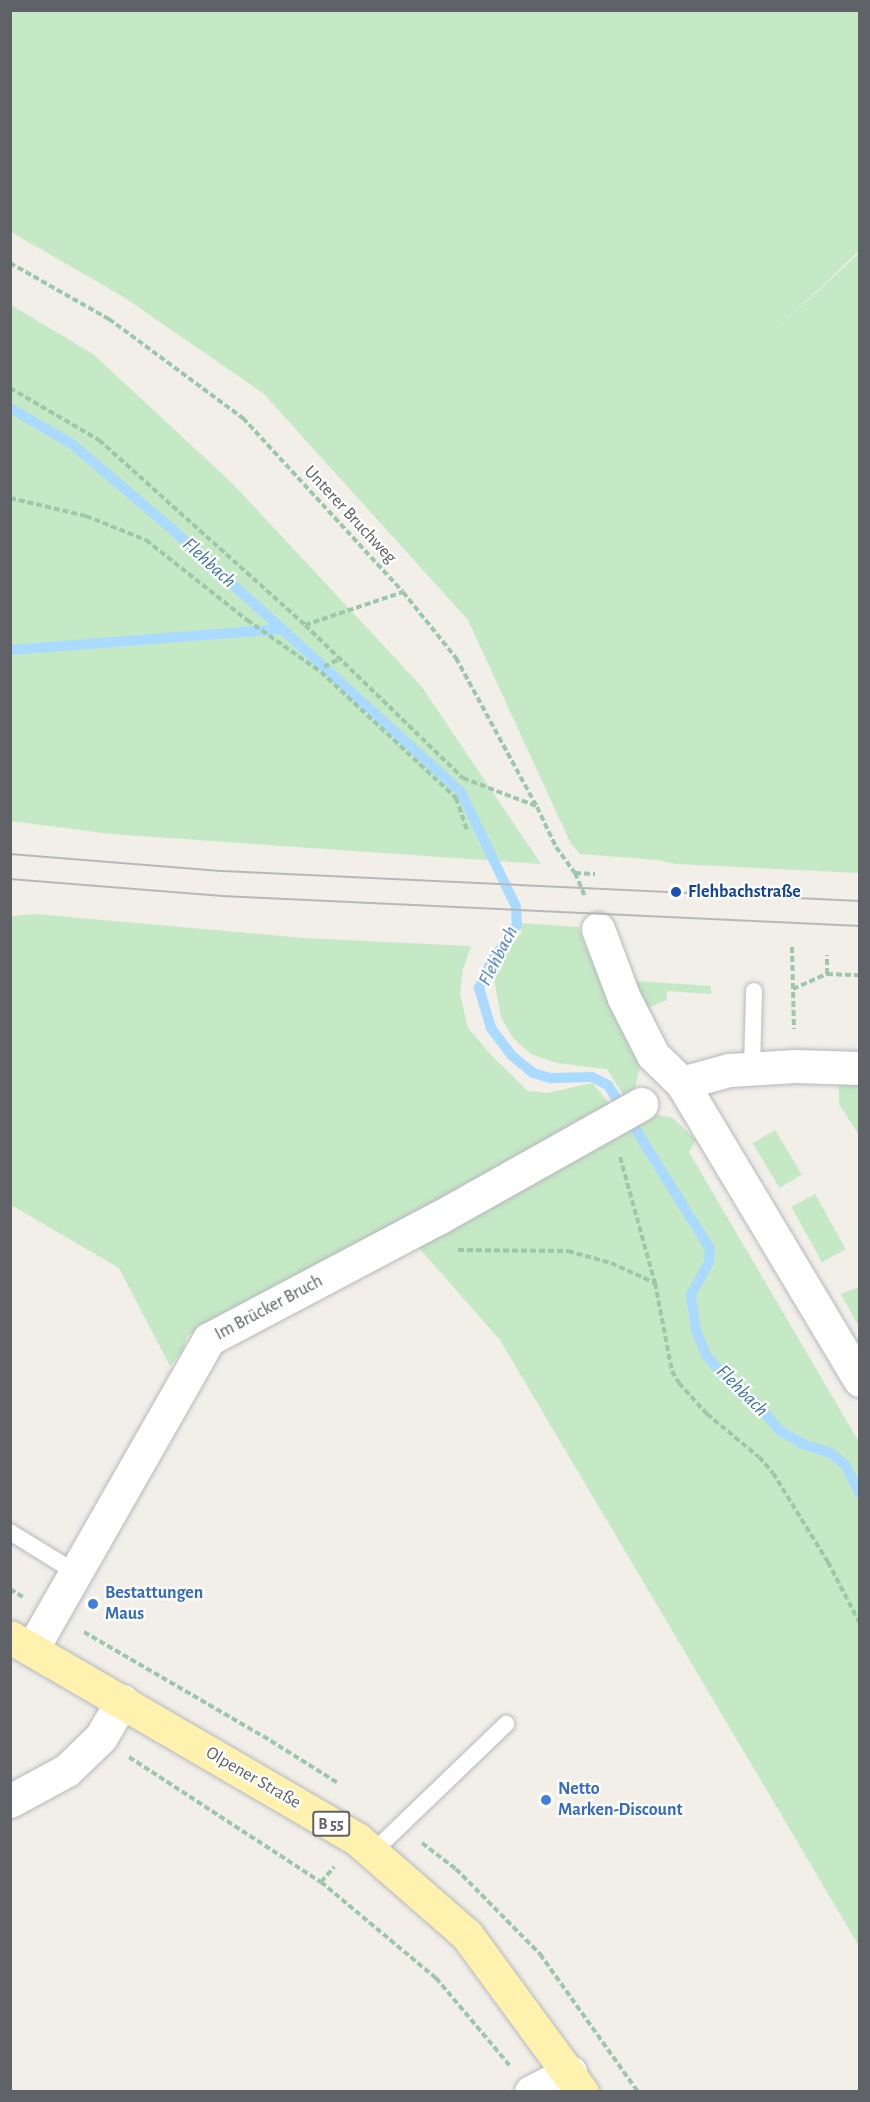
<!DOCTYPE html>
<meta charset="utf-8">
<style>
body{margin:0}
#map{position:relative;width:870px;height:2102px;overflow:hidden;background:#f1efe8;font-family:"Alegreya Sans",sans-serif}
div>[style]{position:absolute}
.green>*{inset:0;background:#c5e8c5;transform-origin:0 0}
.stream>*{height:10px;margin:-5px;padding:0 5px;transform-origin:5px;border-radius:5px;background:#aadaff}
.path>*{height:4px;margin-top:-2px;transform-origin:0;background:repeating-linear-gradient(90deg,#9cc7a9 0 6px,transparent 0 9px)}
.roads{filter:drop-shadow(0 0 2px #b5b8bc) drop-shadow(0 0 2px #b5b8bc)}
.lane>*{height:16px;margin:-8px;padding:0 8px;transform-origin:8px;border-radius:8px;background:#fff}
.street>*{height:33px;margin:-16.5px;padding:0 16.5px;transform-origin:16.5px;border-radius:16.5px;background:#fff}
.primary>*{height:33px;margin:-16.5px;padding:0 16.5px;transform-origin:16.5px;border-radius:16.5px;background:#fff2af}
.tram>*{height:1.5px;margin:-0.75px;padding:0 0.75px;transform-origin:0.75px;border-radius:0.75px;background:#b6b7b8}
.dots>*{width:16px;height:16px;translate:-50% -50%;box-sizing:border-box;border:3px solid #fff;border-radius:50%}
span{translate:-50% -50%;white-space:nowrap;text-align:center;line-height:1.15;-webkit-text-stroke:4.5px #fff;paint-order:stroke}
.shield-label span{padding:2px 4px;background:#fff;border:2px solid;border-radius:4px;-webkit-text-stroke-width:0}
.shield-label{font-size:16px;color:#5f6368;font-weight:700}
.street-label{font-size:18px;color:#5f6368}
.transit-label{font-size:18px;color:#164399;font-weight:700}
.left{translate:0 -50%;text-align:left}
.shop-label{font-size:18px;color:#366cbe;font-weight:700}
.water-label{font-size:20px;color:#4174aa;font-style:italic}
.frame{position:absolute;inset:0;border:12px solid #5f6368;pointer-events:none}
</style>
<div id="map">
<div class="green">
<div style="clip-path:polygon(11px 10px,859px 11px,859px 251px,764px 341px,859px 253px,859px 873px,676px 864px,658px 860px,580px 854px,571px 844px,468px 620px,263px 393px,122px 296px,11px 232px)"></div>
<div style="clip-path:polygon(11px 305px,93px 354px,233px 484px,422px 687px,541px 864px,111px 834px,11px 821px)"></div>
<div style="clip-path:polygon(36px 914px,303px 938px,471px 946px,463px 969px,460px 994px,468px 1028px,492px 1056px,528px 1091px,547px 1093px,592px 1083px,610px 1104px,416px 1216px,187px 1336px,183px 1350px,170px 1366px,119px 1268px,11px 1205px,11px 916px)"></div>
<div style="clip-path:polygon(521px 923px,578px 927px,616px 1020px,640px 1066px,635px 1088px,623px 1095px,607px 1069px,556px 1063px,531px 1054px,514px 1039px,501px 1018px,494px 978px,499px 960px,521px 933px)"></div>
<div style="clip-path:polygon(635px 981px,711px 986px,711px 994px,667px 991px,667px 1000px,644px 1009px,634px 984px)"></div>
<div style="clip-path:polygon(839px 1084px,859px 1084px,859px 1135px,839px 1104px)"></div>
<div style="clip-path:polygon(654px 1114px,673px 1118px,696px 1140px,689px 1152px,859px 1442px,859px 1946px,500px 1340px,419px 1248px)"></div>
<div style="left:775px;top:1130px;width:52px;height:26px;rotate:59deg"></div>
<div style="left:815px;top:1194px;width:63px;height:27px;rotate:61deg"></div>
<div style="clip-path:polygon(859px 1287px,859px 1327px,841px 1294px)"></div>
</div>
<div class="stream">
<div style="left:10px;top:408px;width:72px;rotate:30.1deg"></div>
<div style="left:72px;top:444px;width:131px;rotate:40.4deg"></div>
<div style="left:172px;top:529px;width:391px;rotate:42.3deg"></div>
<div style="left:461px;top:792px;width:127px;rotate:64.4deg"></div>
<div style="left:516px;top:907px;width:18px;rotate:87deg"></div>
<div style="left:517px;top:925px;width:45px;rotate:125.1deg"></div>
<div style="left:491px;top:962px;width:29px;rotate:115deg"></div>
<div style="left:479px;top:988px;width:42px;rotate:73.3deg"></div>
<div style="left:491px;top:1028px;width:34px;rotate:53deg"></div>
<div style="left:511px;top:1055px;width:28px;rotate:39deg"></div>
<div style="left:533px;top:1073px;width:19px;rotate:16deg"></div>
<div style="left:551px;top:1078px;width:41px;rotate:-1.4deg"></div>
<div style="left:592px;top:1077px;width:18px;rotate:27deg"></div>
<div style="left:608px;top:1085px;width:193px;rotate:58.1deg"></div>
<div style="left:710px;top:1249px;width:13px;rotate:94deg"></div>
<div style="left:709px;top:1262px;width:38px;rotate:119deg"></div>
<div style="left:691px;top:1295px;width:35px;rotate:82deg"></div>
<div style="left:696px;top:1330px;width:27px;rotate:68deg"></div>
<div style="left:706px;top:1355px;width:48px;rotate:49.3deg"></div>
<div style="left:737px;top:1391px;width:20px;rotate:30deg"></div>
<div style="left:754px;top:1401px;width:40px;rotate:49deg"></div>
<div style="left:780px;top:1431px;width:29px;rotate:29deg"></div>
<div style="left:805px;top:1445px;width:27px;rotate:17deg"></div>
<div style="left:831px;top:1453px;width:20px;rotate:41deg"></div>
<div style="left:846px;top:1466px;width:31px;rotate:63deg"></div>
<div style="left:10px;top:650px;width:273px;rotate:-4.4deg"></div>
</div>
<div class="path">
<div style="left:10px;top:263px;width:114px;rotate:29.5deg"></div>
<div style="left:109px;top:319px;width:167px;rotate:36.5deg"></div>
<div style="left:243px;top:418px;width:236px;rotate:47.4deg"></div>
<div style="left:403px;top:592px;width:85px;rotate:51.2deg"></div>
<div style="left:456px;top:658px;width:170px;rotate:61.5deg"></div>
<div style="left:537px;top:807px;width:44px;rotate:64.6deg"></div>
<div style="left:556px;top:847px;width:32px;rotate:54deg"></div>
<div style="left:575px;top:873px;width:25px;rotate:67deg"></div>
<div style="left:10px;top:388px;width:103px;rotate:30.3deg"></div>
<div style="left:99px;top:440px;width:277px;rotate:41.9deg"></div>
<div style="left:305px;top:625px;width:220px;rotate:44.1deg"></div>
<div style="left:463px;top:778px;width:78px;rotate:21deg"></div>
<div style="left:10px;top:498px;width:78px;rotate:13.3deg"></div>
<div style="left:86px;top:516px;width:65px;rotate:21.8deg"></div>
<div style="left:146px;top:540px;width:129px;rotate:38.4deg"></div>
<div style="left:247px;top:620px;width:90px;rotate:35.1deg"></div>
<div style="left:321px;top:672px;width:185px;rotate:43deg"></div>
<div style="left:456px;top:798px;width:36px;rotate:71deg"></div>
<div style="left:305px;top:625px;width:103px;rotate:-18.6deg"></div>
<div style="left:324px;top:667px;width:17px;rotate:-28deg"></div>
<div style="left:575px;top:873px;width:20px;rotate:3deg"></div>
<div style="left:792px;top:947px;width:82px;rotate:88.6deg"></div>
<div style="left:827px;top:974px;width:33px;rotate:2deg"></div>
<div style="left:793px;top:989px;width:37px;rotate:-24deg"></div>
<div style="left:827px;top:974px;width:19px;rotate:-90deg"></div>
<div style="left:620px;top:1157px;width:131px;rotate:74.5deg"></div>
<div style="left:655px;top:1283px;width:90px;rotate:79.1deg"></div>
<div style="left:672px;top:1371px;width:14px;rotate:60deg"></div>
<div style="left:679px;top:1383px;width:42px;rotate:47.9deg"></div>
<div style="left:707px;top:1414px;width:67px;rotate:39.6deg"></div>
<div style="left:759px;top:1457px;width:21px;rotate:49deg"></div>
<div style="left:773px;top:1473px;width:105px;rotate:58.3deg"></div>
<div style="left:828px;top:1562px;width:70px;rotate:62.7deg"></div>
<div style="left:458px;top:1250px;width:110px;rotate:0.5deg"></div>
<div style="left:568px;top:1251px;width:45px;rotate:15.6deg"></div>
<div style="left:611px;top:1263px;width:48px;rotate:24.4deg"></div>
<div style="left:10px;top:1589px;width:15px;rotate:32deg"></div>
<div style="left:84px;top:1632px;width:207px;rotate:30.2deg"></div>
<div style="left:263px;top:1736px;width:89px;rotate:32.1deg"></div>
<div style="left:129px;top:1757px;width:229px;rotate:33.1deg"></div>
<div style="left:321px;top:1882px;width:150px;rotate:39.9deg"></div>
<div style="left:436px;top:1978px;width:115px;rotate:49.9deg"></div>
<div style="left:422px;top:1843px;width:43px;rotate:37.4deg"></div>
<div style="left:456px;top:1869px;width:120px;rotate:45.3deg"></div>
<div style="left:540px;top:1954px;width:169px;rotate:54.6deg"></div>
<div style="left:321px;top:1882px;width:20px;rotate:-49deg"></div>
</div>
<div class="roads">
<div class="lane">
<div style="left:752px;top:1068px;width:77px;rotate:-88.5deg"></div>
<div style="left:10px;top:1532px;width:76px;rotate:31.6deg"></div>
<div style="left:373px;top:1852px;width:185px;rotate:-43.9deg"></div>
</div>
<div class="street">
<div style="left:598px;top:929px;width:74px;rotate:69.4deg"></div>
<div style="left:624px;top:998px;width:64px;rotate:63deg"></div>
<div style="left:653px;top:1055px;width:40px;rotate:44deg"></div>
<div style="left:682px;top:1083px;width:346px;rotate:59.1deg"></div>
<div style="left:682px;top:1083px;width:49px;rotate:-15.5deg"></div>
<div style="left:729px;top:1070px;width:66px;rotate:-3.5deg"></div>
<div style="left:795px;top:1066px;width:65px;rotate:1.8deg"></div>
<div style="left:32px;top:1649px;width:357px;rotate:-60.3deg"></div>
<div style="left:209px;top:1339px;width:259px;rotate:-27.9deg"></div>
<div style="left:438px;top:1218px;width:233px;rotate:-29.3deg"></div>
<div style="left:10px;top:1801px;width:65px;rotate:-28.5deg"></div>
<div style="left:67px;top:1770px;width:47px;rotate:-44.1deg"></div>
<div style="left:101px;top:1737px;width:42px;rotate:-59.7deg"></div>
<div style="left:531px;top:2092px;width:44px;rotate:-27.1deg"></div>
</div>
<div class="primary">
<div style="left:10px;top:1637px;width:402px;rotate:30.2deg"></div>
<div style="left:357px;top:1839px;width:146px;rotate:41.1deg"></div>
<div style="left:467px;top:1935px;width:195px;rotate:53.8deg"></div>
</div>
</div>
<div class="tram">
<div style="left:10px;top:854px;width:214px;rotate:4.6deg"></div>
<div style="left:223px;top:871px;width:638px;rotate:2.7deg"></div>
<div style="left:10px;top:879px;width:213px;rotate:4.6deg"></div>
<div style="left:222px;top:896px;width:639px;rotate:2.69deg"></div>
</div>
<div class="dots">
<div style="left:676px;top:892px;background:#1a4fb4"></div>
<div style="left:93px;top:1604px;background:#3f7fe0"></div>
<div style="left:546px;top:1800px;background:#3f7fe0"></div>
</div>
<div class="shield-label">
<span style="left:331px;top:1824px">B 55</span>
</div>
<div class="street-label">
<span style="left:350px;top:515px;rotate:47deg">Unterer Bruchweg</span>
<span style="left:269px;top:1308px;rotate:-28deg">Im Brücker Bruch</span>
<span style="left:253px;top:1778px;rotate:30deg">Olpener Straße</span>
</div>
<div class="transit-label">
<span class="left" style="left:688px;top:892px">Flehbachstraße</span>
</div>
<div class="shop-label">
<span class="left" style="left:105px;top:1604px">Bestattungen<br>Maus</span>
<span class="left" style="left:558px;top:1800px">Netto<br>Marken-Discount</span>
</div>
<div class="water-label">
<span style="left:209px;top:563px;rotate:42deg">Flehbach</span>
<span style="left:498px;top:956px;rotate:-63deg">Flehbach</span>
<span style="left:742px;top:1391px;rotate:45deg">Flehbach</span>
</div>
<div class="frame"></div>
</div>
